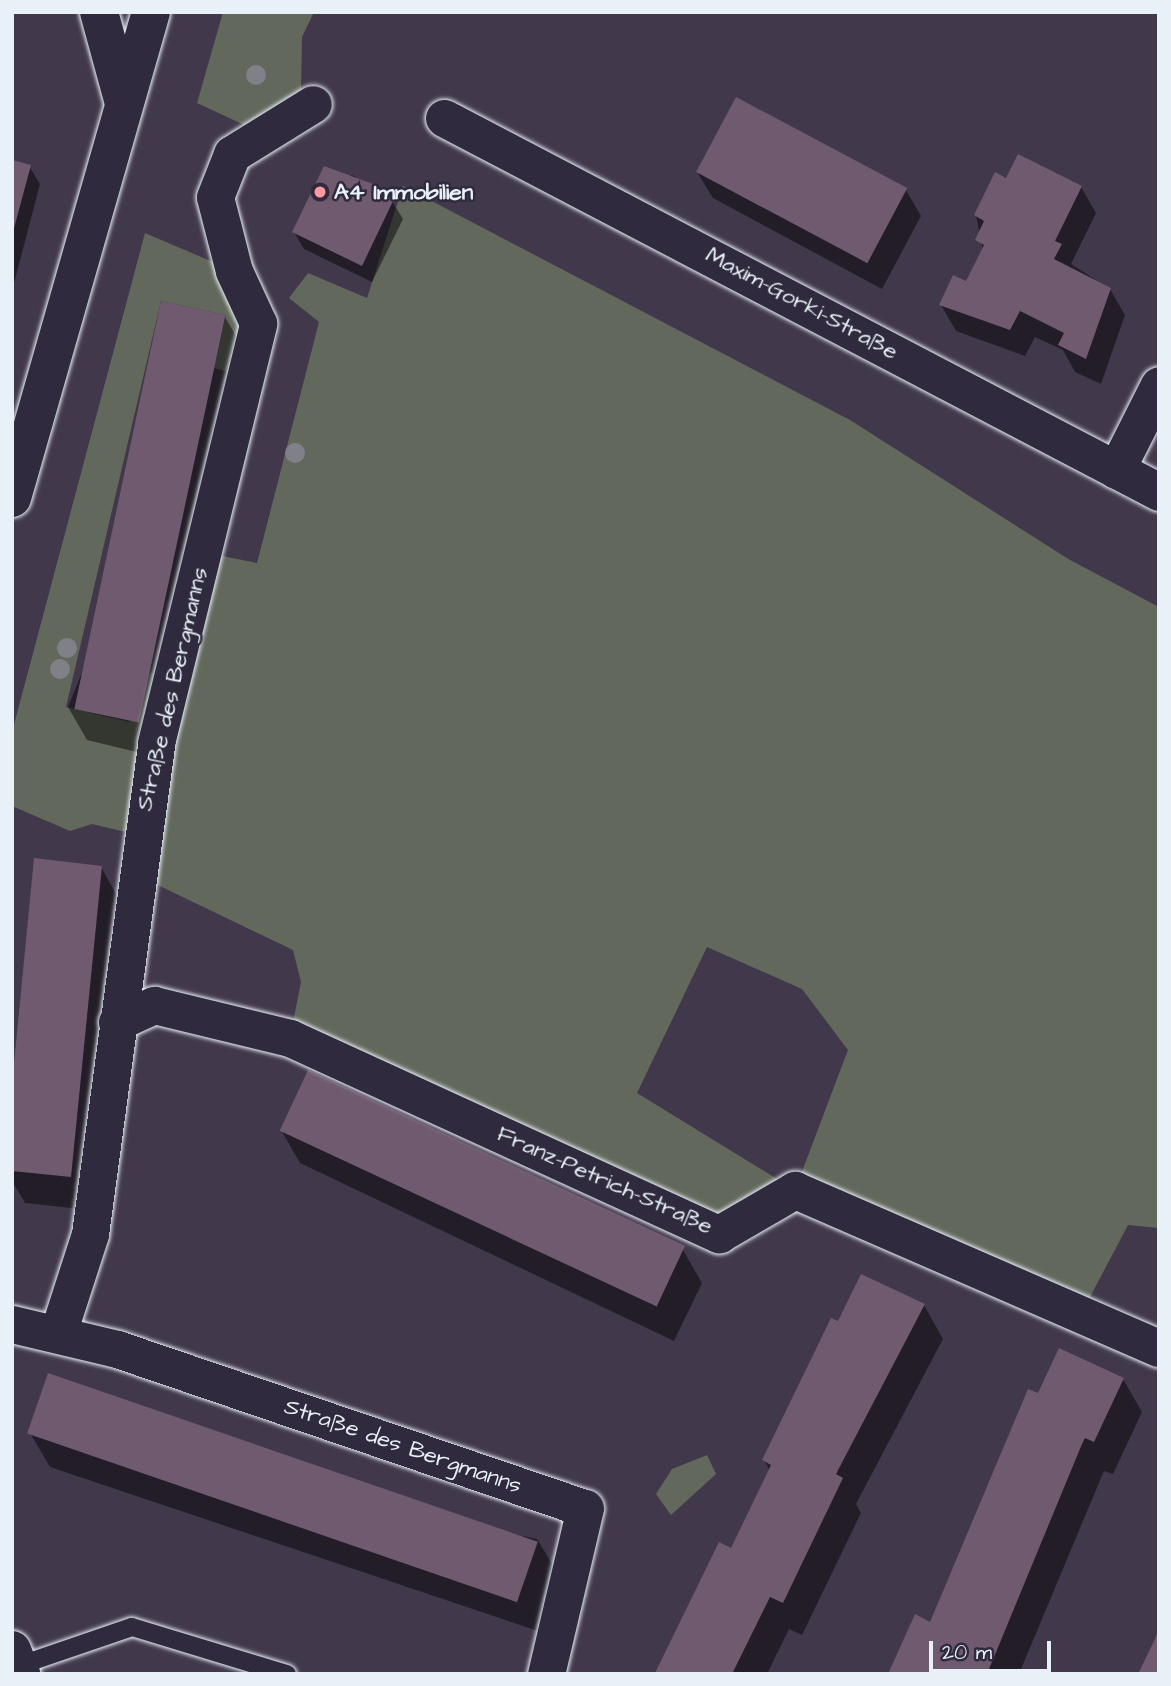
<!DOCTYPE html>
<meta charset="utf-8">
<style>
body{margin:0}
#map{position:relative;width:1171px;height:1686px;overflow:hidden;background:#42384c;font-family:"Architects Daughter",sans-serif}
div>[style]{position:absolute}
.green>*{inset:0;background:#62685b}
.shadow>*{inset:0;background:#0007}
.building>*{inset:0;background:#6f5a70;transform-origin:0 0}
.roads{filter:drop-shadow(0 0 2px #e8f1f8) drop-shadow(0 0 2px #e8f1f8)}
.lane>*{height:18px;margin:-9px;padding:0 9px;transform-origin:9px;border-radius:9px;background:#2f2a3d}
.street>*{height:37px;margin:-18.5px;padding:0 18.5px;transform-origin:18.5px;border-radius:18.5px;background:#2f2a3d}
.secondary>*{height:38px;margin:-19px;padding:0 19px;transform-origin:19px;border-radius:19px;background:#2f2a3d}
.trees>*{width:20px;height:20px;margin:-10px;border-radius:50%;background:#808088}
.dots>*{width:19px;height:19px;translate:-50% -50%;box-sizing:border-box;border:4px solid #2f2a3d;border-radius:50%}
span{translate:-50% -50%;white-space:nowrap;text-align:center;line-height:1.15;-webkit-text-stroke:5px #2f2a3d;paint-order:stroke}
.poi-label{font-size:23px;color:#e8f1f8;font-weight:700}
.left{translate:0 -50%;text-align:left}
.street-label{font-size:23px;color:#e8f1f8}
.frame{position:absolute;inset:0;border:14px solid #e8f1f8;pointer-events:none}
.scale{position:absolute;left:929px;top:1641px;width:122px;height:32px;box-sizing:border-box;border:4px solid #e8f1f8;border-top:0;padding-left:9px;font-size:21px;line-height:24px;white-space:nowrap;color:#e8f1f8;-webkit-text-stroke:5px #2f2a3d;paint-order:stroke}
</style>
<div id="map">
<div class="green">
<div style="clip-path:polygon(223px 12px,314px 12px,302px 37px,301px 94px,257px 131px,197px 103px)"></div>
<div style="clip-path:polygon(evenodd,403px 186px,850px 420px,1070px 560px,1159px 607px,1159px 1228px,1128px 1225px,1079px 1318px,795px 1190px,719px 1234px,290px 1038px,301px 982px,293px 950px,139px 876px,217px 555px,257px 563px,319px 322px,289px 298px,308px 273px,367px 298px,403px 186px,707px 947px,802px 989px,848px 1050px,795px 1190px,637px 1093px,707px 947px)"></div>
<div style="clip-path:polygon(145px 233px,234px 271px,245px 376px,214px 368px,226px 315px,161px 301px,66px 707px,130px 722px,143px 671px,161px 675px,126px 832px,92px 824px,70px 831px,12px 806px,12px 732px)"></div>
<div style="clip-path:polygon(707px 1455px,716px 1474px,671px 1515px,656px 1494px,672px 1469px)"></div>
</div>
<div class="shadow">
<div style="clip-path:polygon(12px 162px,29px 166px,40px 184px,12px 291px)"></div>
<div style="clip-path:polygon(697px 172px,906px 190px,921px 216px,882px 289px,713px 198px)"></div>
<div style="clip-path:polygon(352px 175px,392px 201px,403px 219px,372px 282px,304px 249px,294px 232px)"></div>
<div style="clip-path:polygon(1007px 180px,1081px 187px,1096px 213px,1071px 264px,1110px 289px,1125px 315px,1101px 384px,1075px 372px,1063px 350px,1035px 337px,1025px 356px,956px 331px,941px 305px,967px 284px,983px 251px,976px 215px)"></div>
<div style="clip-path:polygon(225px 317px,244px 350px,149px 755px,87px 740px,68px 707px)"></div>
<div style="clip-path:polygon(101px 867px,120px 901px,90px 1210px,25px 1203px,12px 1181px,12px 1102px)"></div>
<div style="clip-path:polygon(281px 1130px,683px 1250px,702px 1283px,674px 1341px,300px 1163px)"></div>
<div style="clip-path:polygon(924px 1305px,943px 1339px,856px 1504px,861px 1513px,802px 1635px,789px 1629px,767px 1674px,658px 1674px,732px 1550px,770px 1471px,764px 1460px,839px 1323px)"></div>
<div style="clip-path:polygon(1123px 1379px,1142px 1412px,1113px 1474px,1104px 1471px,1101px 1478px,1019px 1674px,890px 1674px,931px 1624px,1029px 1391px,1039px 1396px)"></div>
<div style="clip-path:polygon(30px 1433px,537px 1539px,557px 1572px,538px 1631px,50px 1467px)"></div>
</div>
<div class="building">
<div style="left:736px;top:97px;width:194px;height:85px;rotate:28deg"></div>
<div style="clip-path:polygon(1018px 154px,1082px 186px,1055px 241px,1062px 244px,1054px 259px,1111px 288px,1086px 359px,1058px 345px,1064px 333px,1020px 311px,1010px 330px,939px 305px,953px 275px,966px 281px,984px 245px,975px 240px,984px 221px,974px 215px,995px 172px,1006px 178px)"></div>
<div style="clip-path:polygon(12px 160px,31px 165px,13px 232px,12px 232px)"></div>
<div style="clip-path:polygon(324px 166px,376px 185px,374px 190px,394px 199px,362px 266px,292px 232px)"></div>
<div style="left:161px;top:301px;width:66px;height:417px;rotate:12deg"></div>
<div style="clip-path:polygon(34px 858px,102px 866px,71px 1177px,12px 1171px,12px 1084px)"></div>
<div style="left:308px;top:1070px;width:416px;height:67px;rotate:25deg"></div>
<div style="clip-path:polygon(861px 1274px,925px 1304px,836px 1474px,843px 1478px,783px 1603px,770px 1597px,732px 1674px,655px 1673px,719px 1542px,731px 1548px,771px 1465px,762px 1460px,831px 1318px,838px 1321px)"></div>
<div style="clip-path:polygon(1059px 1348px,1124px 1378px,1094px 1442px,1085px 1438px,1082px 1444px,987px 1674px,888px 1674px,915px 1614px,930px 1622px,1028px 1389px,1038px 1393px)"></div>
<div style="left:48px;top:1373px;width:518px;height:64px;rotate:19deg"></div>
<div style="clip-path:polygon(1159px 1629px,1159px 1674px,1138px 1674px,1154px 1641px)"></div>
</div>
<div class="roads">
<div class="lane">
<div style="left:18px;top:1666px;width:120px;rotate:-18.9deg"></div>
<div style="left:132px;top:1627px;width:162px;rotate:16.9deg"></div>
</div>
<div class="street">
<div style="left:444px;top:118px;width:807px;rotate:27.61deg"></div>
<div style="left:1116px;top:470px;width:95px;rotate:-63.2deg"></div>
<div style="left:117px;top:1022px;width:41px;rotate:-24.7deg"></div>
<div style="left:154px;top:1005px;width:140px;rotate:13.6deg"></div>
<div style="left:290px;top:1038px;width:472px;rotate:24.6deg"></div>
<div style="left:719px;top:1234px;width:88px;rotate:-30.1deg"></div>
<div style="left:795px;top:1190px;width:397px;rotate:23.5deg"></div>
<div style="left:12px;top:1324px;width:108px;rotate:13.4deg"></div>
<div style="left:117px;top:1349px;width:494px;rotate:18.8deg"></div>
<div style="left:585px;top:1508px;width:171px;rotate:103.2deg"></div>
<div style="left:59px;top:1330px;width:101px;rotate:-72.1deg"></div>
<div style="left:90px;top:1234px;width:495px;rotate:-82.3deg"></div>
<div style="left:156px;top:743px;width:432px;rotate:-76.3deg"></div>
<div style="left:258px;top:323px;width:57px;rotate:-114.8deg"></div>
<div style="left:234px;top:271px;width:76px;rotate:-104.4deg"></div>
<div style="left:215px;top:197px;width:46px;rotate:-68.4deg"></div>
<div style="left:232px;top:154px;width:95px;rotate:-31.7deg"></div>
</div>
<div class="secondary">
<div style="left:99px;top:12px;width:91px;rotate:74.7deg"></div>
<div style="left:12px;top:498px;width:505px;rotate:-74.04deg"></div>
<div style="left:12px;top:1650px;width:26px;rotate:69deg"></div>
</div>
</div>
<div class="trees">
<div style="left:256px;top:75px"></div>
<div style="left:295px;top:453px"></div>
<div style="left:67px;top:648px"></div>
<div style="left:60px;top:669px"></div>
</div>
<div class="dots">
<div style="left:320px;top:192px;background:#ff9aa2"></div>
</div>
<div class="poi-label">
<span class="left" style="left:334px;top:192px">A4 Immobilien</span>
</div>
<div class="street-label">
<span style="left:802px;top:303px;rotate:28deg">Maxim-Gorki-Straße</span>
<span style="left:172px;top:689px;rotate:-77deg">Straße des Bergmanns</span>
<span style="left:605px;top:1180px;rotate:24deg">Franz-Petrich-Straße</span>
<span style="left:403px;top:1446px;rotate:19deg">Straße des Bergmanns</span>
</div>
<div class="frame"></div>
<div class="scale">20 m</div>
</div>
